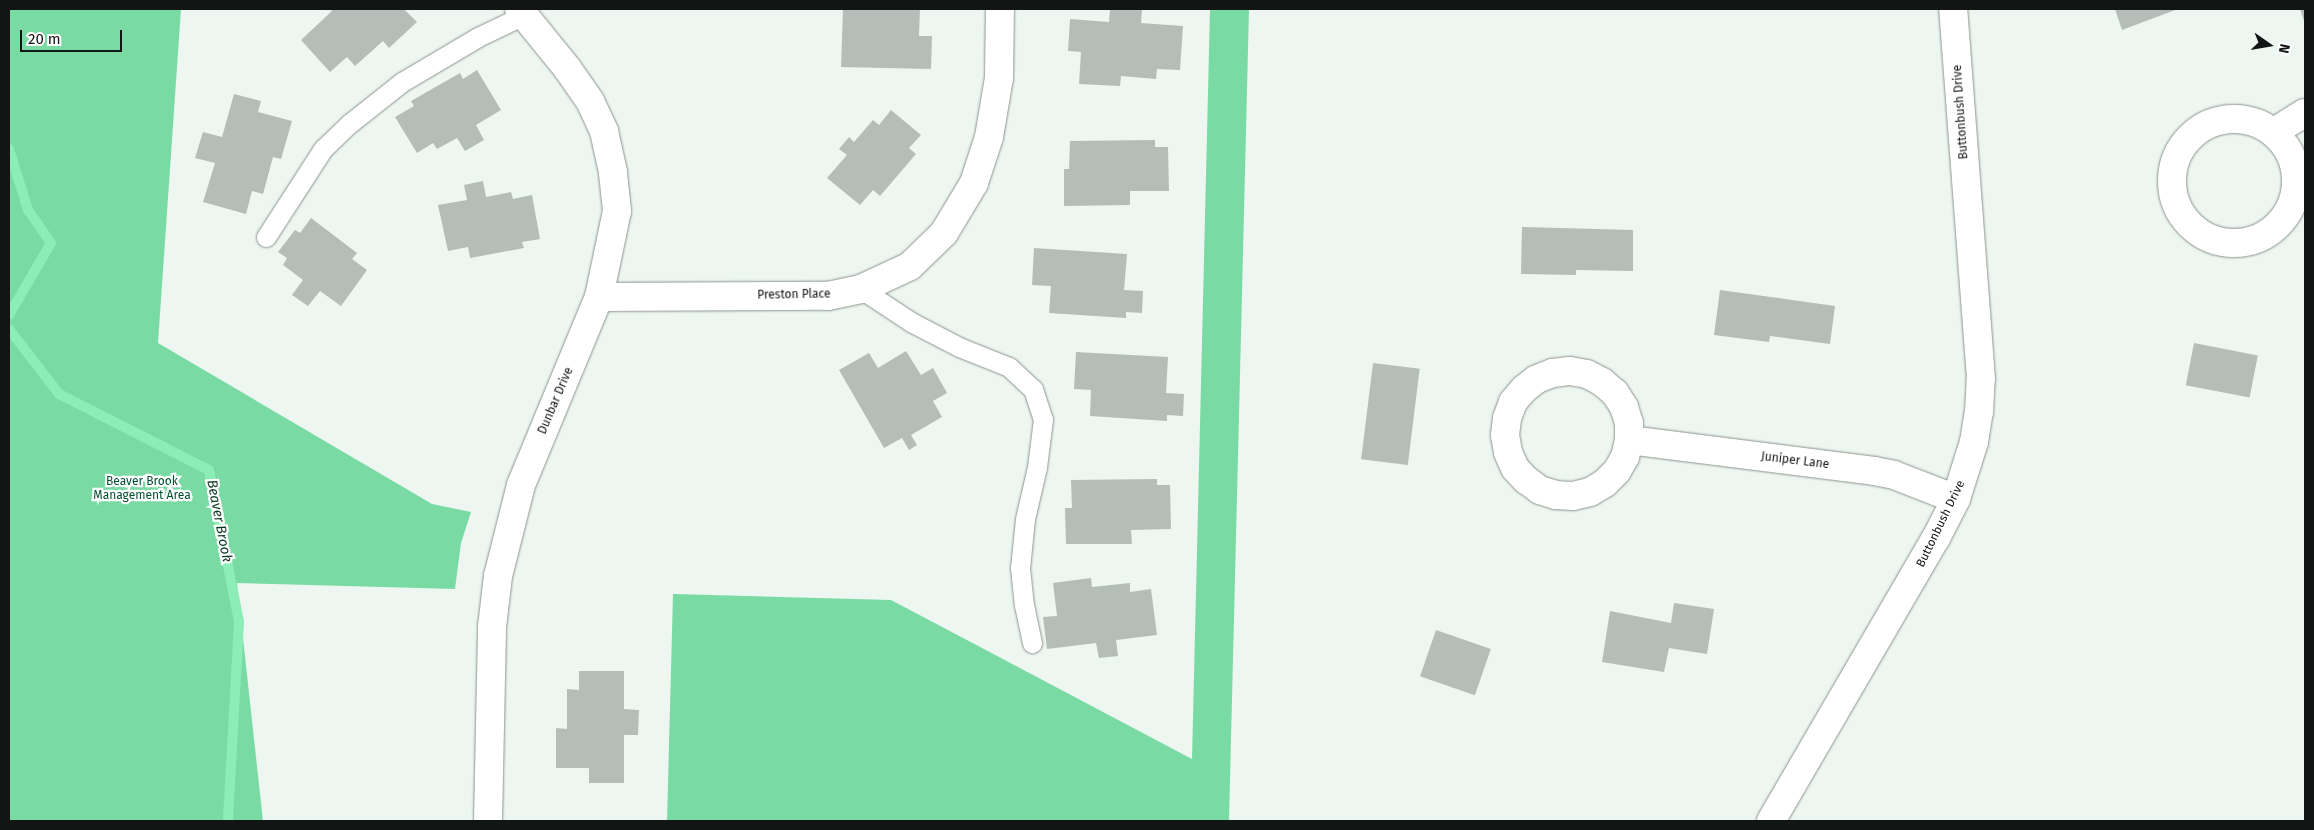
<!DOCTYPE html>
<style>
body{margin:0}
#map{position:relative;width:2314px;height:830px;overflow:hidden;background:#edf6f0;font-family:"Fira Sans",sans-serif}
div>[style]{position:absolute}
.forest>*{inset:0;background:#7adaa4}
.stream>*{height:10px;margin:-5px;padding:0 5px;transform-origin:5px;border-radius:5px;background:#8dedb6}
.building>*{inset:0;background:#b4bdb7;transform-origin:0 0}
.roads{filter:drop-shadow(0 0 1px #8b948e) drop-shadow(0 0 1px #8b948e)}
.service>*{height:19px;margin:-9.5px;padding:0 9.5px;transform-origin:9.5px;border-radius:9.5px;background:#fff}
.minor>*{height:28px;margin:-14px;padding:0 14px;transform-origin:14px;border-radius:14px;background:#fff}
.minor>.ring{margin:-14px;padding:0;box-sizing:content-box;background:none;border:28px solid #fff;border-radius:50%}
span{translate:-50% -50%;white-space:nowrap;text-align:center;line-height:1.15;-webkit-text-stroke:4.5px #fff;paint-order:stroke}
.street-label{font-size:12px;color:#111513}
.park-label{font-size:12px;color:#005130}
.water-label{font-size:14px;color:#0e3823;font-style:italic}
.frame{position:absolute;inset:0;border:10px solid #111513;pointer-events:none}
.north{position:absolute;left:2244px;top:20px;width:50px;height:50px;-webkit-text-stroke:4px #fff;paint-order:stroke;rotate:103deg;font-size:14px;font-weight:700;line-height:20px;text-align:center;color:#111513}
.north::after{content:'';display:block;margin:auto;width:18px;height:22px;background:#111513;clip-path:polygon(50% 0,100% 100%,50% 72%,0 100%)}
.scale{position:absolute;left:20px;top:30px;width:102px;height:22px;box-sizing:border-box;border:2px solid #111513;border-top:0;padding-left:6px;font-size:15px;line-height:18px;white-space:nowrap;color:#111513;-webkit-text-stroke:4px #fff;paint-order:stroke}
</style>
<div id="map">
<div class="forest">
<div style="clip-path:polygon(9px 9px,181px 9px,158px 343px,432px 504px,471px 512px,461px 543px,455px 589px,237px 583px,263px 821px,9px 821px)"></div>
<div style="clip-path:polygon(1210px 9px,1249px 9px,1229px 821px,667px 821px,673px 594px,891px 600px,1192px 759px)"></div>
</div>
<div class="stream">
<div style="left:9px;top:149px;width:64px;rotate:72.7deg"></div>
<div style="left:28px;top:210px;width:40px;rotate:55.1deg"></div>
<div style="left:51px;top:243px;width:83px;rotate:120.3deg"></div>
<div style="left:9px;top:329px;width:82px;rotate:52.4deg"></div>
<div style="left:59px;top:394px;width:168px;rotate:26.9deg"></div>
<div style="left:209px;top:470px;width:155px;rotate:78.8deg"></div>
<div style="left:239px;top:622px;width:199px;rotate:93.2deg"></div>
</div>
<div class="building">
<div style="clip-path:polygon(330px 9px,404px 9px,417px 22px,389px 48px,383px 41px,355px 66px,347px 57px,330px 72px,301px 40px,332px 11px)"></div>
<div style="clip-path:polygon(843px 9px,920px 9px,919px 36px,932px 36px,931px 69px,841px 67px)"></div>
<div style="clip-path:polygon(1110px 9px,1142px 9px,1141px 23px,1183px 26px,1180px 70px,1157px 69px,1156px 79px,1121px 76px,1120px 86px,1079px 84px,1081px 52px,1068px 51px,1070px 19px,1109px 22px)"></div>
<div style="clip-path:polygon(2115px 9px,2178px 9px,2122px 30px)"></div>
<div style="clip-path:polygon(2300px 9px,2305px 9px,2305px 24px)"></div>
<div style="clip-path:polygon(477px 70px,501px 110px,476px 125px,484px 140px,465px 151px,457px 138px,437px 149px,433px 143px,417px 153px,395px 117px,414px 106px,411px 101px,460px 73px,463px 79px)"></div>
<div style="clip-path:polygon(234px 94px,261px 101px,258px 112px,292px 121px,281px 159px,273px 157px,263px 194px,252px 191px,246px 214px,203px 202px,215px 163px,195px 158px,203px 132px,222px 137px)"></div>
<div style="clip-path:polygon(891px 110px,921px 135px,909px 148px,916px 154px,880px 196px,873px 190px,860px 205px,827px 178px,847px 155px,839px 149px,849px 137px,854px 142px,873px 120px,879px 125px)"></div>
<div style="clip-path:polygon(1155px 140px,1155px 147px,1168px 147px,1169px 191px,1130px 191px,1130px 205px,1064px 206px,1064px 169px,1069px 169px,1070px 141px)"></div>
<div style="clip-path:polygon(483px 181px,486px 197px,511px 192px,513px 199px,532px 195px,540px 239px,522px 242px,524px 248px,470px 258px,468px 247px,448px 251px,438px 205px,467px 200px,464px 185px)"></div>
<div style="clip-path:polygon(311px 218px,357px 253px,352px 259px,367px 270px,341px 306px,320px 291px,308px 306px,292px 295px,303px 280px,283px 265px,287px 258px,278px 252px,295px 230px,300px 233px)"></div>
<div style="clip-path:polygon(1522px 227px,1633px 230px,1633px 271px,1576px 270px,1576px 275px,1521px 274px)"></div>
<div style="clip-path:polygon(1034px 248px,1127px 254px,1124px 290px,1143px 291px,1142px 313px,1126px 312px,1126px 318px,1049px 313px,1051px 286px,1032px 285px)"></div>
<div style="clip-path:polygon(1720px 290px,1835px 306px,1830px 344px,1770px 336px,1769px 342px,1714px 335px)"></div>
<div style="left:2194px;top:343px;width:65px;height:43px;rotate:11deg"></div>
<div style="clip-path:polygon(906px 351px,921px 375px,933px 368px,947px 393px,933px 401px,942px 417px,911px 435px,917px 445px,909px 450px,902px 438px,884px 448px,839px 370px,869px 353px,878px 368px)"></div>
<div style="clip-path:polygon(1076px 352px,1168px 357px,1166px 393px,1184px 394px,1183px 416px,1167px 415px,1167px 421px,1090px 416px,1091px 390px,1074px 389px)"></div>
<div style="left:1373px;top:363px;width:47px;height:97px;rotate:7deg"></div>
<div style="clip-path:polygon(1157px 479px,1157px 485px,1170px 485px,1171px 529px,1131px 530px,1132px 544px,1066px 544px,1065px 508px,1072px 508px,1071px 480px)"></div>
<div style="clip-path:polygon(1091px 578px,1092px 587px,1130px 583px,1130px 592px,1151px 589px,1157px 635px,1116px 640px,1118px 656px,1099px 658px,1096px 643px,1047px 649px,1043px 617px,1057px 616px,1053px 583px)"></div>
<div style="clip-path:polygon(1674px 603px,1714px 609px,1707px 654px,1669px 648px,1664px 672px,1602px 662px,1610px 611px,1671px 623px)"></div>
<div style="left:1436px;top:630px;width:58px;height:49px;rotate:19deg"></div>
<div style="clip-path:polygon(579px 671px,624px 671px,624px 709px,639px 710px,638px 735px,624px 735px,624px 783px,589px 783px,589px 768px,556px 768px,556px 728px,567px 729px,567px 689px,579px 690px)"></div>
</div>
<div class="roads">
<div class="service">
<div style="left:266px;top:237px;width:105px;rotate:-57.1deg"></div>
<div style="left:323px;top:149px;width:36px;rotate:-44deg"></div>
<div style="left:349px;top:124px;width:68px;rotate:-38.4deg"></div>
<div style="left:402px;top:82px;width:88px;rotate:-30.6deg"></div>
<div style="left:478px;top:37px;width:51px;rotate:-25.6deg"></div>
<div style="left:861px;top:289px;width:60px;rotate:33.4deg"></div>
<div style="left:911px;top:322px;width:54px;rotate:27.5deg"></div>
<div style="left:959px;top:347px;width:54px;rotate:21.8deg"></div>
<div style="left:1009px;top:367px;width:33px;rotate:43deg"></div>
<div style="left:1033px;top:389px;width:32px;rotate:72deg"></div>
<div style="left:1043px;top:419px;width:48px;rotate:97.1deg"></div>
<div style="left:1037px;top:467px;width:53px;rotate:103deg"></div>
<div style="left:1025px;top:519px;width:49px;rotate:95.8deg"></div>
<div style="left:1020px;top:568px;width:37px;rotate:84deg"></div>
<div style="left:1024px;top:605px;width:39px;rotate:78deg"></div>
</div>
<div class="minor">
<div class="ring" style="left:2172px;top:119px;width:96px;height:96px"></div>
<div style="left:2274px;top:132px;width:36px;rotate:-32deg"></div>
<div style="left:599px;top:297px;width:229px;rotate:-0.3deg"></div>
<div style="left:828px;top:296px;width:34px;rotate:-12deg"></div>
<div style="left:861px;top:289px;width:54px;rotate:-25.1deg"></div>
<div style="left:910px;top:266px;width:47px;rotate:-44.1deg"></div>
<div style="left:944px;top:233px;width:58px;rotate:-59deg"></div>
<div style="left:974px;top:183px;width:48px;rotate:-71.9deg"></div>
<div style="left:989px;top:137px;width:60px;rotate:-80.4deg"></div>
<div style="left:999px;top:78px;width:69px;rotate:-89.2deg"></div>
<div style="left:1629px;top:440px;width:17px;rotate:103deg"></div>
<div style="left:1625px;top:457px;width:16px;rotate:120deg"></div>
<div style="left:1617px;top:471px;width:17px;rotate:135deg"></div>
<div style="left:1605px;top:483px;width:17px;rotate:149deg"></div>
<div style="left:1590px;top:492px;width:17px;rotate:167deg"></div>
<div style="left:1573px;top:496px;width:17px;rotate:-177deg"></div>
<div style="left:1556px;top:495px;width:17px;rotate:-163deg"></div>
<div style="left:1540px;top:490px;width:17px;rotate:-144deg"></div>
<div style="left:1526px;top:480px;width:16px;rotate:-133deg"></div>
<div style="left:1515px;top:468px;width:17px;rotate:-114deg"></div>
<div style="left:1508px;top:452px;width:17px;rotate:-100deg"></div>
<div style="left:1505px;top:435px;width:17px;rotate:-83deg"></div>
<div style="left:1507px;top:418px;width:17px;rotate:-69deg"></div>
<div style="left:1513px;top:402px;width:17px;rotate:-50deg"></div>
<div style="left:1524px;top:389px;width:16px;rotate:-38deg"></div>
<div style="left:1537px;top:379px;width:17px;rotate:-21deg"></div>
<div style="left:1553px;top:373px;width:17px;rotate:-7deg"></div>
<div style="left:1570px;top:371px;width:17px;rotate:10deg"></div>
<div style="left:1587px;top:374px;width:17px;rotate:28deg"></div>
<div style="left:1602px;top:382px;width:17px;rotate:40deg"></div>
<div style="left:1615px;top:393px;width:17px;rotate:57deg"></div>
<div style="left:1624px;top:407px;width:17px;rotate:73deg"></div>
<div style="left:1629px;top:423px;width:17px;rotate:90deg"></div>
<div style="left:1629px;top:440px;width:247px;rotate:7.2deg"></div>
<div style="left:1874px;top:471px;width:20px;rotate:11deg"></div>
<div style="left:1894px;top:475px;width:66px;rotate:21.2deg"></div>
<div style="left:488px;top:821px;width:194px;rotate:-88.8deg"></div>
<div style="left:492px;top:627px;width:51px;rotate:-83.3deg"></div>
<div style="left:498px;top:576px;width:94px;rotate:-75.8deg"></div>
<div style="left:521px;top:485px;width:204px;rotate:-67.5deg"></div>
<div style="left:599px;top:297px;width:88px;rotate:-78.2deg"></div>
<div style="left:617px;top:211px;width:39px;rotate:-96deg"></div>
<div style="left:613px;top:172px;width:42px;rotate:-102.4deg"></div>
<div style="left:604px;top:131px;width:33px;rotate:-115deg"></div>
<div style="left:590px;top:101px;width:40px;rotate:-124.9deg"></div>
<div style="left:567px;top:68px;width:76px;rotate:-129.1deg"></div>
<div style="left:1771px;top:821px;width:328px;rotate:-59.8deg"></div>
<div style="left:1936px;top:538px;width:44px;rotate:-62.9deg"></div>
<div style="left:1956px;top:499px;width:60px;rotate:-72.5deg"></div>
<div style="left:1974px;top:442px;width:30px;rotate:-81deg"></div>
<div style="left:1979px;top:412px;width:33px;rotate:-87deg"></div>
<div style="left:1981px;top:379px;width:371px;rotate:-94.3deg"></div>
</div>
</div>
<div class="street-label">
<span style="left:1961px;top:112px;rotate:-94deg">Buttonbush Drive</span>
<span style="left:794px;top:295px;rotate:-1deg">Preston Place</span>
<span style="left:556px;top:401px;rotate:-67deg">Dunbar Drive</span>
<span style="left:1795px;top:461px;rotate:7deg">Juniper Lane</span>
<span style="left:1941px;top:524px;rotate:-64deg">Buttonbush Drive</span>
</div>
<div class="park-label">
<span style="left:142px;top:489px">Beaver Brook<br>Management Area</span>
</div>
<div class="water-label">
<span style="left:219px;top:521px;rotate:79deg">Beaver Brook</span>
</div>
<div class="frame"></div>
<div class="north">N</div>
<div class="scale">20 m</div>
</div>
